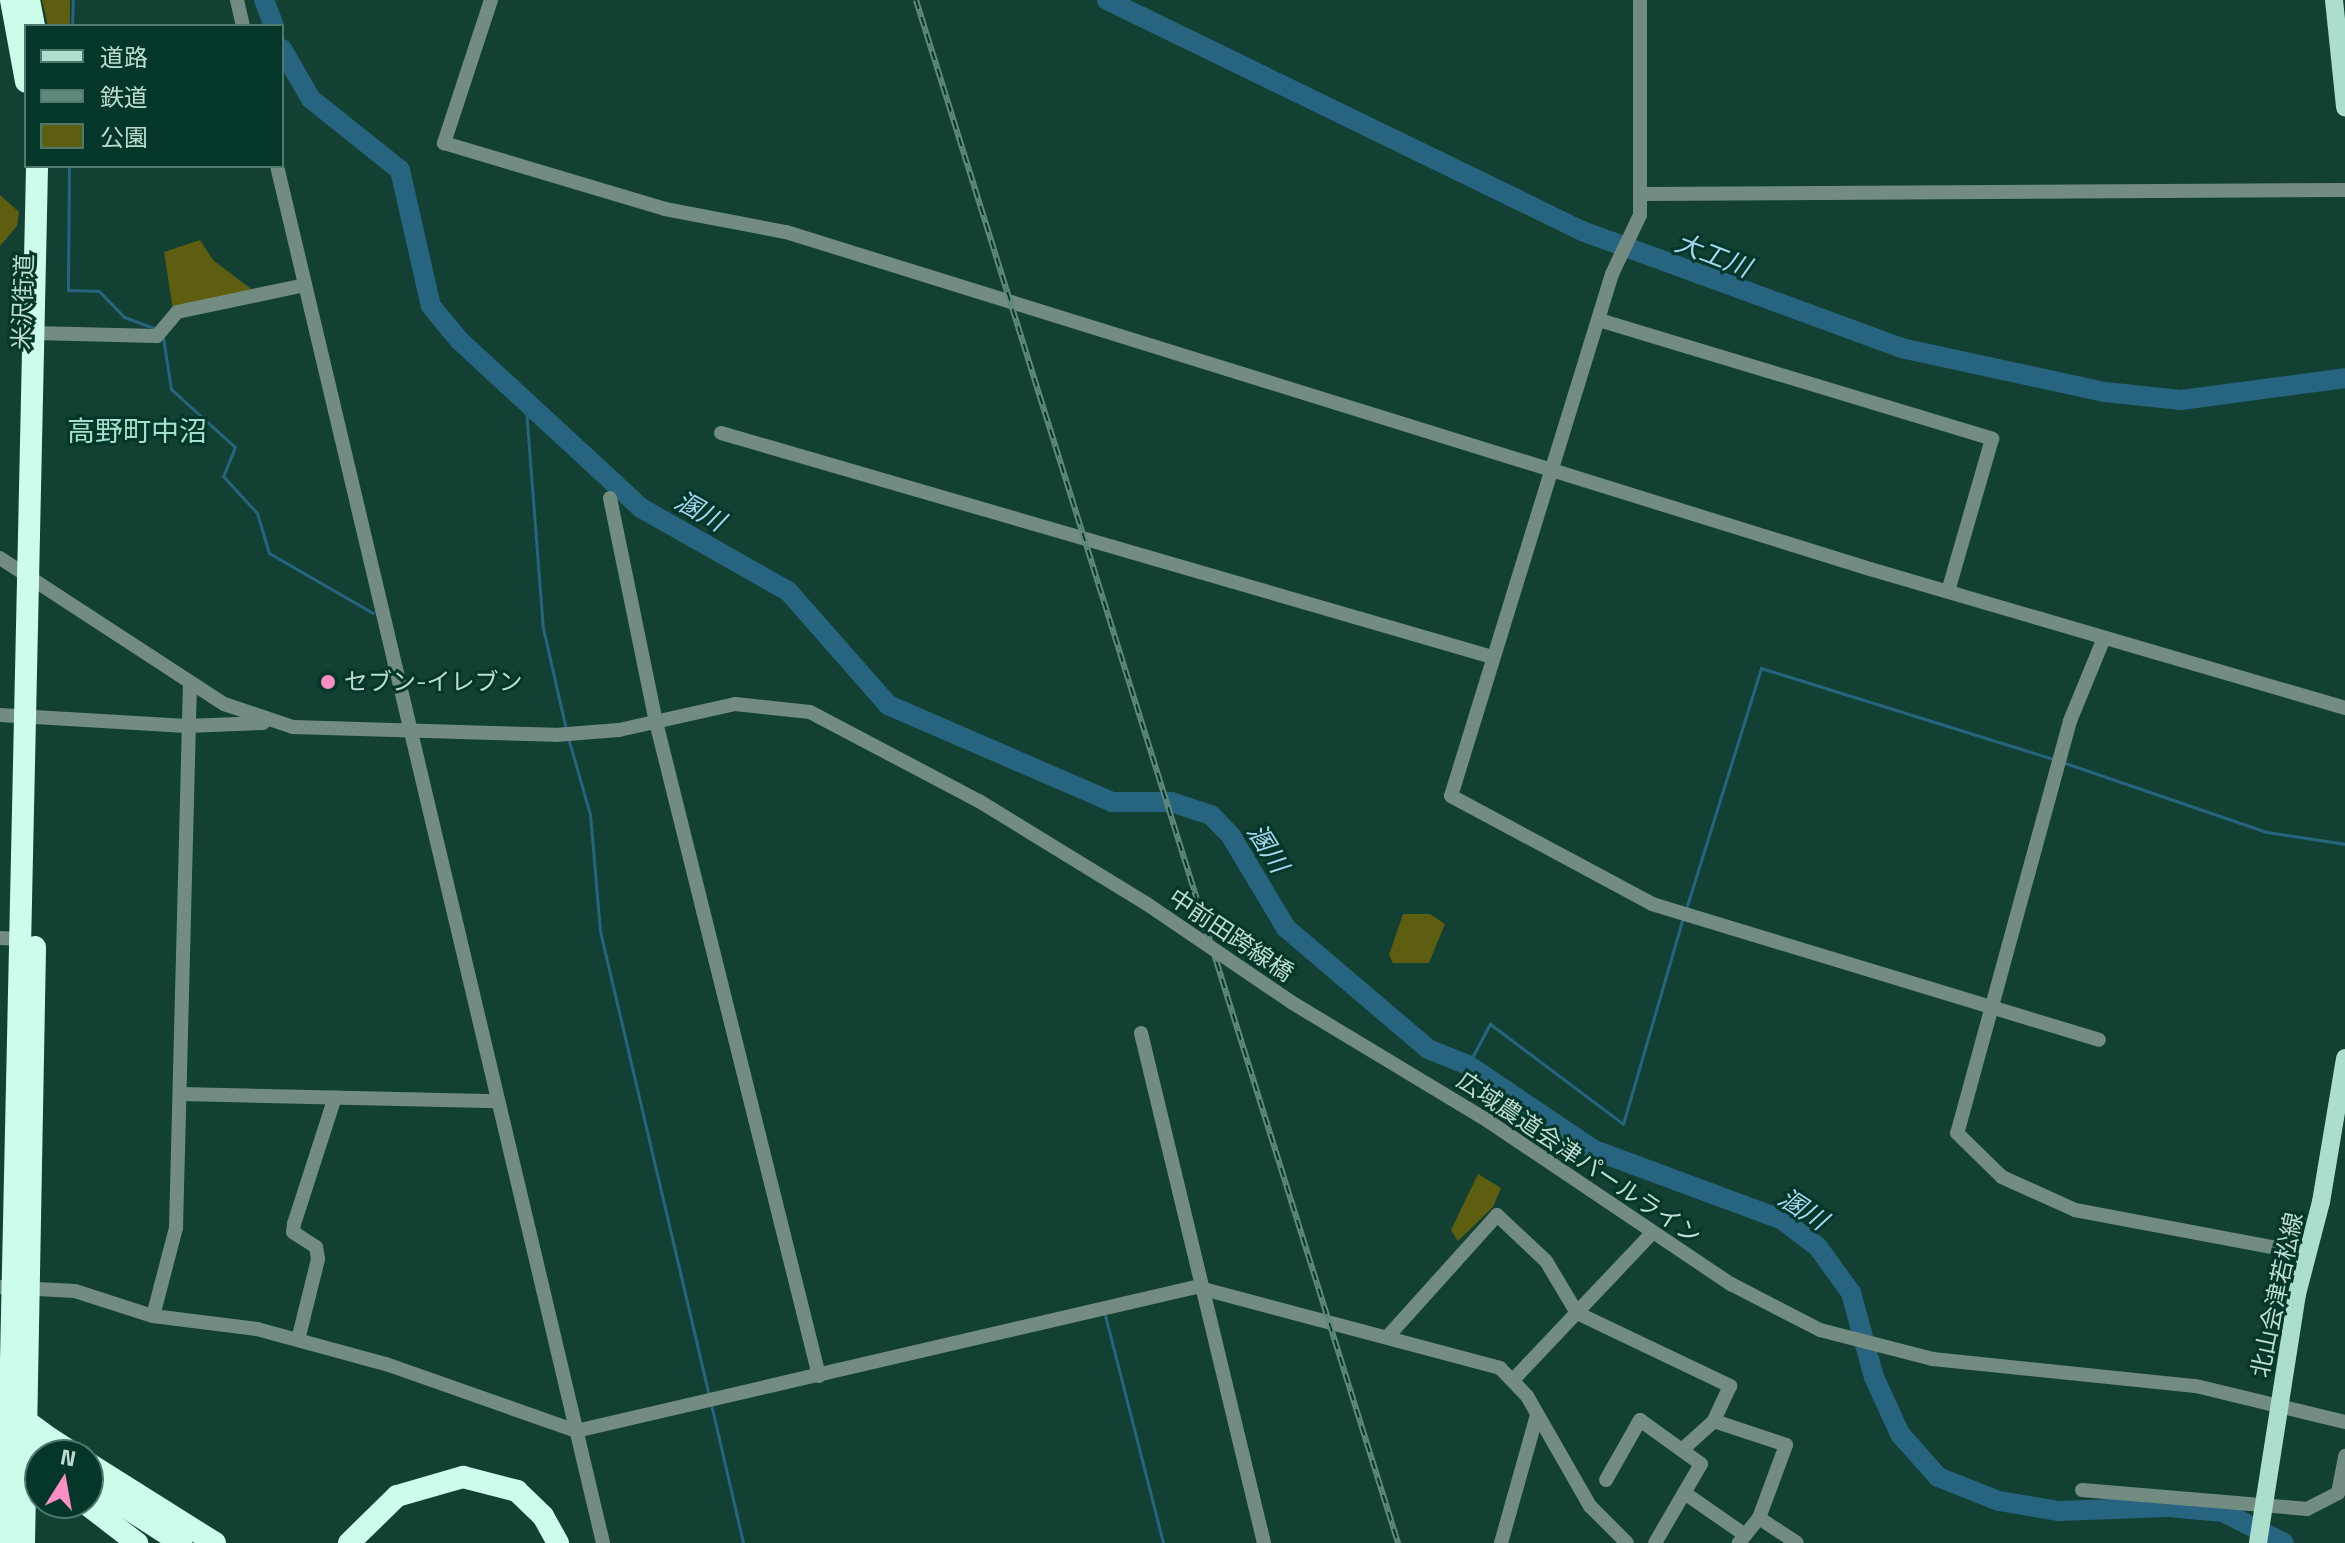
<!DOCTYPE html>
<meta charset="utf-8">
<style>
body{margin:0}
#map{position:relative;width:2345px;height:1543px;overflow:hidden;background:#124134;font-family:"Titillium Web","Noto Sans JP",sans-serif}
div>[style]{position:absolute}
.green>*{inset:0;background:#5d5e10}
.stream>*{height:3px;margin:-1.5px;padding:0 1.5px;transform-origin:1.5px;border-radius:1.5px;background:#27647f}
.river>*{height:20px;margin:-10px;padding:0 10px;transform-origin:10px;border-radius:10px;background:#27647f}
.minor>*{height:14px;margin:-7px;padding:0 7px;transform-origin:7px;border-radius:7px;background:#738c82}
.major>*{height:18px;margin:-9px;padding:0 9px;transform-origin:9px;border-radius:9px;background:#abdfcc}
.highway>*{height:22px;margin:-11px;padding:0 11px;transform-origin:11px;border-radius:11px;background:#cbfdea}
.rail>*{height:6px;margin-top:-3px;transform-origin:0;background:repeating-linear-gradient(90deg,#04372a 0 9px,#61887c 0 18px);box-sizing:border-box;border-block:2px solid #61887c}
.minor-bridge>*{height:14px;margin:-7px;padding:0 7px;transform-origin:7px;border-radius:7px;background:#738c82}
.highway-bridge>*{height:22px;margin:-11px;padding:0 11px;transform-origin:11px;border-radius:11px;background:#cbfdea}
.dots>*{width:22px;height:22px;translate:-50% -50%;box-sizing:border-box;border:4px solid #04372a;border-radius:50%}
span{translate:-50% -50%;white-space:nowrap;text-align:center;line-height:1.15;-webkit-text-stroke:6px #04372a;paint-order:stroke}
.street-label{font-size:24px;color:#bddbd0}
.poi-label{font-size:24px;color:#bddbd0}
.left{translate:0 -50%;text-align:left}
.water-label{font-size:26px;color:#a5d7f0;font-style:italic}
.quarter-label{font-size:28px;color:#a4e1cb}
.legend{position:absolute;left:24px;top:24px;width:260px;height:144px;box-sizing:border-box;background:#04372a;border:2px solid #4e796c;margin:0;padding:10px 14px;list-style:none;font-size:24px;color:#bddbd0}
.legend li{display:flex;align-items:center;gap:16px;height:40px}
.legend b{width:40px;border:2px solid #4e796c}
.north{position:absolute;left:24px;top:1439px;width:80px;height:80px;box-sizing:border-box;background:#04372a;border:2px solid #4e796c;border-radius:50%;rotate:11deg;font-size:22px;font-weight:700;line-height:32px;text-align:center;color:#bddbd0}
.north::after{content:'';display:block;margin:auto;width:28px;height:36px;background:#fb8fc4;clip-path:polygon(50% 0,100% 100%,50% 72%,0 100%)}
</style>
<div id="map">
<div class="green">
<div style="clip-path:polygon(42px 0,70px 0,70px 26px,48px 26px)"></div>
<div style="clip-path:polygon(0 195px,19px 212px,17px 226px,0 246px)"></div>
<div style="clip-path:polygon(200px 240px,213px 260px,255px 292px,173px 310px,164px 252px)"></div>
<div style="clip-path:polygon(1403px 914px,1430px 914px,1445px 924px,1429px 963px,1393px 963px,1389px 955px)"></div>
<div style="clip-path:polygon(1478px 1174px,1501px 1188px,1493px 1207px,1458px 1241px,1451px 1230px)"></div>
</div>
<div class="stream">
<div style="left:72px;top:26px;width:26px;rotate:-88deg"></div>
<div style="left:69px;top:166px;width:124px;rotate:90.5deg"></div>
<div style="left:68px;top:290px;width:31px;rotate:2deg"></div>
<div style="left:99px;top:291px;width:36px;rotate:46deg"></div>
<div style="left:124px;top:317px;width:33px;rotate:20deg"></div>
<div style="left:163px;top:337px;width:53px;rotate:81.3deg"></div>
<div style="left:171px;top:389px;width:86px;rotate:42.2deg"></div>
<div style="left:235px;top:447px;width:31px;rotate:112deg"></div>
<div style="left:223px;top:476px;width:50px;rotate:47.4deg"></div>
<div style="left:257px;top:513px;width:42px;rotate:73.3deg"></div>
<div style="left:269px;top:553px;width:120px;rotate:30deg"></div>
<div style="left:526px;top:409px;width:220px;rotate:85.6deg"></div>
<div style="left:543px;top:628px;width:104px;rotate:77.2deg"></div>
<div style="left:569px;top:741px;width:76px;rotate:74deg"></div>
<div style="left:590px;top:814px;width:117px;rotate:85.1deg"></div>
<div style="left:600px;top:931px;width:479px;rotate:76.8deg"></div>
<div style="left:2065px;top:763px;width:213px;rotate:18.9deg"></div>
<div style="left:2267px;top:832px;width:79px;rotate:8.7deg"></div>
<div style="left:1686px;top:909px;width:252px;rotate:-72.7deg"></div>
<div style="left:1761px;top:668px;width:307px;rotate:17.3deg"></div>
<div style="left:1468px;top:1065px;width:47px;rotate:-61.8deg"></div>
<div style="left:1490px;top:1024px;width:166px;rotate:36.9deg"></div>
<div style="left:1623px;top:1124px;width:216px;rotate:-73.8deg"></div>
<div style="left:1105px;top:1315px;width:235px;rotate:75.7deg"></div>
<div style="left:711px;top:1404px;width:143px;rotate:77deg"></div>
</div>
<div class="river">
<div style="left:264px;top:0;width:28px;rotate:69deg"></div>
<div style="left:1107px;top:0;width:528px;rotate:25.93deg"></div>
<div style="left:1582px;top:231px;width:340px;rotate:20.1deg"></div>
<div style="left:1901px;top:348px;width:209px;rotate:12.2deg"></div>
<div style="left:2105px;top:392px;width:76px;rotate:6deg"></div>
<div style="left:2181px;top:400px;width:165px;rotate:-7.6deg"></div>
<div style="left:282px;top:49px;width:58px;rotate:59.9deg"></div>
<div style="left:311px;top:99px;width:114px;rotate:38.6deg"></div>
<div style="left:400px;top:170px;width:139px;rotate:77.2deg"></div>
<div style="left:431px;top:306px;width:44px;rotate:50.5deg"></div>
<div style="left:459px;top:340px;width:248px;rotate:42.7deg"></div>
<div style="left:641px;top:508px;width:169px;rotate:29.5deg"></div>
<div style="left:788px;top:591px;width:152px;rotate:48.7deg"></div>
<div style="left:888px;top:705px;width:244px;rotate:23.4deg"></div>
<div style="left:1112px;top:802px;width:59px"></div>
<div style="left:1171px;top:802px;width:42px;rotate:18deg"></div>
<div style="left:1211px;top:815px;width:29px;rotate:46deg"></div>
<div style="left:1231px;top:836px;width:107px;rotate:59.1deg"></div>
<div style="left:1286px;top:928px;width:187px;rotate:40.4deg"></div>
<div style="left:1428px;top:1049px;width:43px;rotate:21.8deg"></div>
<div style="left:1468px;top:1065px;width:152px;rotate:34deg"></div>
<div style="left:1594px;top:1150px;width:199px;rotate:20.3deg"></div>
<div style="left:1781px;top:1219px;width:46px;rotate:37.1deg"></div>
<div style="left:1818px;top:1247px;width:57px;rotate:54.3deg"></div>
<div style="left:1851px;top:1293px;width:87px;rotate:74.7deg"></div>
<div style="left:1874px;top:1377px;width:63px;rotate:65.5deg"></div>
<div style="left:1900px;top:1434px;width:57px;rotate:48.5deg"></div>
<div style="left:1938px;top:1477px;width:66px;rotate:21.5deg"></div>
<div style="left:1999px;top:1501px;width:61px;rotate:9.5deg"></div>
<div style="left:2059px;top:1511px;width:110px;rotate:-2.1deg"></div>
<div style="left:2169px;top:1507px;width:54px;rotate:5.3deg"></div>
<div style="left:2223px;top:1512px;width:68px;rotate:26.9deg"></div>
</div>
<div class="minor">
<div style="left:237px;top:0;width:27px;rotate:77deg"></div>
<div style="left:491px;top:0;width:151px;rotate:108.2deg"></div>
<div style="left:444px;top:143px;width:231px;rotate:16.6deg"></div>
<div style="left:665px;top:209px;width:123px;rotate:10.8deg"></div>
<div style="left:786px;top:232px;width:1135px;rotate:17.27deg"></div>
<div style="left:1870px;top:569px;width:495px;rotate:16.3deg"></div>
<div style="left:1640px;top:0;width:215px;rotate:90deg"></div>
<div style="left:1640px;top:215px;width:65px;rotate:115.4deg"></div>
<div style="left:1612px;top:274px;width:546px;rotate:107.14deg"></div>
<div style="left:1451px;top:796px;width:228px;rotate:28.2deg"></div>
<div style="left:1652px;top:904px;width:467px;rotate:16.9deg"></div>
<div style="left:277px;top:166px;width:1415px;rotate:76.68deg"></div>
<div style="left:1641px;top:194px;width:704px;rotate:-0.33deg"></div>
<div style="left:1599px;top:320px;width:411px;rotate:16.8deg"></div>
<div style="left:1992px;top:439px;width:155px;rotate:106.1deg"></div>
<div style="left:34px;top:333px;width:123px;rotate:1.4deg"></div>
<div style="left:157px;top:336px;width:31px;rotate:-50deg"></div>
<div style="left:177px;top:312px;width:131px;rotate:-11.9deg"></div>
<div style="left:721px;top:433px;width:803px;rotate:16.2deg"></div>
<div style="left:610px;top:498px;width:229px;rotate:78.4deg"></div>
<div style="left:656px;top:722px;width:674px;rotate:76deg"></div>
<div style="left:0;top:558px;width:267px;rotate:33.1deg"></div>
<div style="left:224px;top:704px;width:73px;rotate:18.4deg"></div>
<div style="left:293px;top:727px;width:262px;rotate:1.7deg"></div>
<div style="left:555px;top:735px;width:64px;rotate:-4.5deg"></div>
<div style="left:619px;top:730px;width:119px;rotate:-12.6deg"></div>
<div style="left:735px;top:704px;width:75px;rotate:6.1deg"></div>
<div style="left:810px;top:712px;width:191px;rotate:27.8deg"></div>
<div style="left:979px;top:801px;width:197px;rotate:31.5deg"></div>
<div style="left:2104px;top:638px;width:90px;rotate:112.3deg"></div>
<div style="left:2070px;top:721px;width:427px;rotate:105.3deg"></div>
<div style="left:1957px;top:1133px;width:63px;rotate:44.4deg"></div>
<div style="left:2002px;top:1177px;width:80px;rotate:24.3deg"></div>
<div style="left:2075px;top:1210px;width:237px;rotate:10.7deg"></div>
<div style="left:0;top:715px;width:187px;rotate:3.4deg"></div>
<div style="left:187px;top:726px;width:76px;rotate:-2.3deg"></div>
<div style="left:0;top:938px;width:20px;rotate:3deg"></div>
<div style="left:1291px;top:1002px;width:230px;rotate:31.1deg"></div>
<div style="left:1488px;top:1121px;width:293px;rotate:33.9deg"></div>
<div style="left:1731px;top:1284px;width:100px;rotate:27.3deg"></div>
<div style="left:1820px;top:1330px;width:117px;rotate:14.4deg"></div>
<div style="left:1933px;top:1359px;width:264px;rotate:5.9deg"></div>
<div style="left:2196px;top:1386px;width:153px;rotate:13.6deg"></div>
<div style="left:1141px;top:1033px;width:525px;rotate:76.44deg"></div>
<div style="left:181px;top:1094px;width:317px;rotate:1.3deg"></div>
<div style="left:0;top:1287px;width:75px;rotate:3.1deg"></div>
<div style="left:75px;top:1291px;width:82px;rotate:17.8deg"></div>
<div style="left:153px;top:1316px;width:105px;rotate:7.1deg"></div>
<div style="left:257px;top:1329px;width:134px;rotate:15.2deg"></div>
<div style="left:386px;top:1364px;width:201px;rotate:19.4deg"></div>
<div style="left:576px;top:1431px;width:637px;rotate:-13.08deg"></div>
<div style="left:1196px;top:1287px;width:315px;rotate:14.9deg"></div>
<div style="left:1500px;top:1368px;width:39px;rotate:46deg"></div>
<div style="left:1527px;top:1396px;width:127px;rotate:60.2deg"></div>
<div style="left:1590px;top:1506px;width:52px;rotate:45deg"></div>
<div style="left:153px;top:1316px;width:91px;rotate:-75.4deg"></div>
<div style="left:176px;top:1228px;width:546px;rotate:-88.53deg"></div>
<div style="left:1390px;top:1334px;width:160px;rotate:-48deg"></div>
<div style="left:1497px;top:1215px;width:67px;rotate:43.2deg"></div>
<div style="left:1546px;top:1261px;width:61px;rotate:59.2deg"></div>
<div style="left:1577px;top:1313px;width:170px;rotate:25.5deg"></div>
<div style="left:1730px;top:1386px;width:38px;rotate:115deg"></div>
<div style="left:1714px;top:1421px;width:40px;rotate:138deg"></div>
<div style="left:298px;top:1340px;width:83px;rotate:-76.1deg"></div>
<div style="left:318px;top:1259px;width:12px;rotate:-99deg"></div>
<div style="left:316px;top:1247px;width:27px;rotate:-147deg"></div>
<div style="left:293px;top:1232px;width:8px;rotate:-83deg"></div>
<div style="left:294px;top:1224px;width:133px;rotate:-72.1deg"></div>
<div style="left:1514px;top:1379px;width:201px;rotate:-46.6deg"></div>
<div style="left:1714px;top:1421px;width:76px;rotate:18.4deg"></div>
<div style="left:1786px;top:1445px;width:78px;rotate:110.3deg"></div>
<div style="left:1759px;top:1518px;width:32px;rotate:129deg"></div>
<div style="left:1606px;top:1480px;width:69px;rotate:-60.5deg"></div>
<div style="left:1640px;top:1420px;width:75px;rotate:35.8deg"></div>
<div style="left:1701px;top:1464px;width:91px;rotate:120.2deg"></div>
<div style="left:2082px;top:1490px;width:226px;rotate:4.8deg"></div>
<div style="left:2307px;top:1509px;width:35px;rotate:-27deg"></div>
<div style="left:2338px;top:1493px;width:38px;rotate:-79deg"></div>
<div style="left:1686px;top:1494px;width:72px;rotate:34.8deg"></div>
<div style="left:1759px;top:1518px;width:45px;rotate:33.3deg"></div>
<div style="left:1501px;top:1543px;width:133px;rotate:-74.3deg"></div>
</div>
<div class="major">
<div style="left:2334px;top:0;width:108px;rotate:84.1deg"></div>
<div style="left:2258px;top:1543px;width:252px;rotate:-81.1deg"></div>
<div style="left:2297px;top:1294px;width:95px;rotate:-75.4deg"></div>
<div style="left:2321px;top:1202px;width:146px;rotate:-80.5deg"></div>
</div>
<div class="highway">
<div style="left:11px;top:0;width:83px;rotate:79.6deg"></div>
<div style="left:29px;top:0;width:26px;rotate:79deg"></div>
<div style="left:51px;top:1439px;width:30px;rotate:33deg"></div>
<div style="left:88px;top:1463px;width:150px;rotate:32.2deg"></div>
<div style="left:88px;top:1483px;width:111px;rotate:32.8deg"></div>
<div style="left:85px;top:1503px;width:66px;rotate:37.6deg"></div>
<div style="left:7px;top:1543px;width:1377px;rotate:-88.75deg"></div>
<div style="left:24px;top:1543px;width:596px;rotate:-88.94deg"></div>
<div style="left:349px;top:1543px;width:67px;rotate:-44.4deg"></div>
<div style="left:397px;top:1496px;width:69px;rotate:-16.1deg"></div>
<div style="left:463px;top:1477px;width:56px;rotate:14.5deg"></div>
<div style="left:517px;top:1491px;width:36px;rotate:44deg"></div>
<div style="left:543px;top:1516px;width:31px;rotate:61deg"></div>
</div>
<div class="rail">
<div style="left:916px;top:0;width:1617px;rotate:72.65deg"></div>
</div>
<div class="minor-bridge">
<div style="left:1147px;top:904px;width:174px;rotate:34.2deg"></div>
</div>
<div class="highway-bridge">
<div style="left:0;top:1402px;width:63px;rotate:36deg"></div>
<div style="left:0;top:1423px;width:56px;rotate:34.8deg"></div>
</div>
<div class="dots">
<div style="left:328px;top:682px;background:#fb8fc4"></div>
</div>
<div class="street-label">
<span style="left:23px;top:302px;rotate:-88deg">米沢街道</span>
<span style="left:1231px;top:935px;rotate:34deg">中前田跨線橋</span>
<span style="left:1579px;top:1158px;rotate:34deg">広域農道会津パールライン</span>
<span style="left:2277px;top:1295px;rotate:-78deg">北山会津若松線</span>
</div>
<div class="poi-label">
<span class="left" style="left:344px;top:682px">セブン-イレブン</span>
</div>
<div class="water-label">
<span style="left:1713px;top:255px;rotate:21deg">大工川</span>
<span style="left:700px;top:511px;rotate:29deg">溷川</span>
<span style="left:1268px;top:848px;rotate:58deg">溷川</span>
<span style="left:1803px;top:1209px;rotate:33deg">溷川</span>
</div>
<div class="quarter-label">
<span style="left:137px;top:431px">高野町中沼</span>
</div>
<ul class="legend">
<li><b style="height:10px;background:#abdfcc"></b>道路</li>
<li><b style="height:10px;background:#61887c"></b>鉄道</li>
<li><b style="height:22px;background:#5d5e10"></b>公園</li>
</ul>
<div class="north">N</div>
</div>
